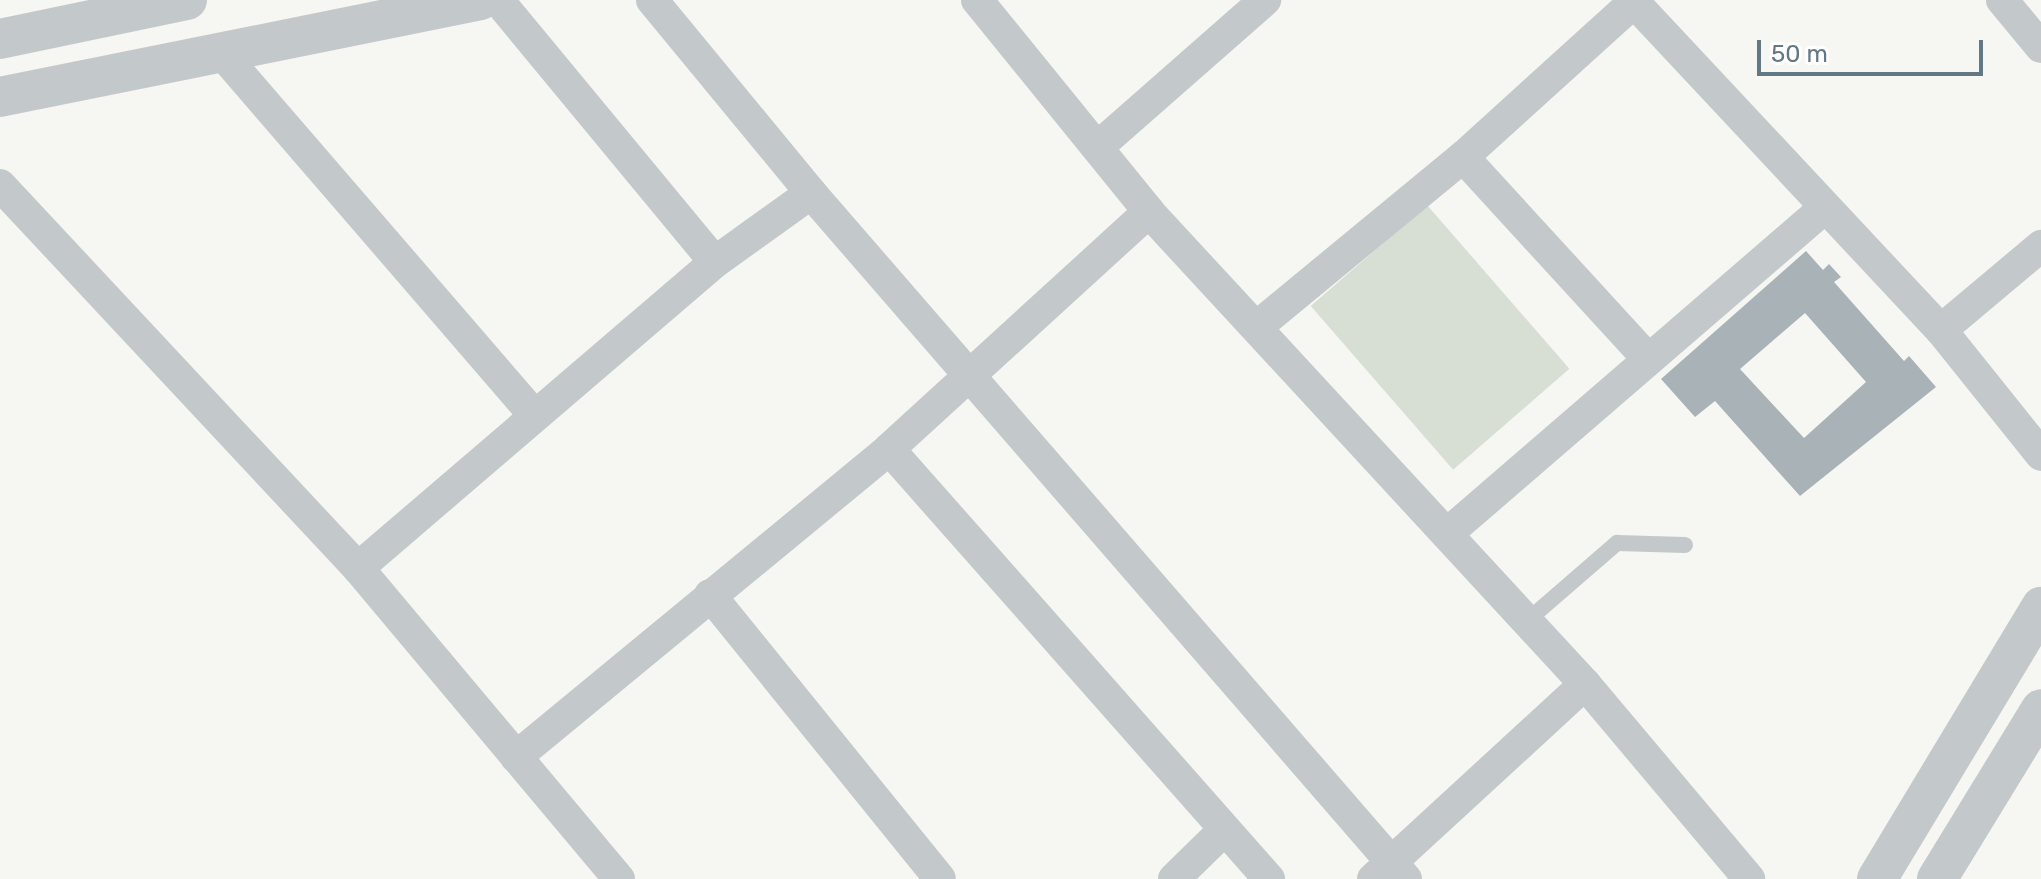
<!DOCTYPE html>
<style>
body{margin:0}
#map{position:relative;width:2041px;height:879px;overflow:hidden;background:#f6f6f2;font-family:Rubik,sans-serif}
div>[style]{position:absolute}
.green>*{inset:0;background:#d7ded3;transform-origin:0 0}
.building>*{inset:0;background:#a9b3b7}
.service>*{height:16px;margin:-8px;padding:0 8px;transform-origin:8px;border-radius:8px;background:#c3c8ca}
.minor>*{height:32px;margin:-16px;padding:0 16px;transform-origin:16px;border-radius:16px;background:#c3c8ca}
.tertiary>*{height:40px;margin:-20px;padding:0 20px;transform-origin:20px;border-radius:20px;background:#c3c8ca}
span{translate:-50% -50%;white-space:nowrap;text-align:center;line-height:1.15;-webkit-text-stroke:8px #fff;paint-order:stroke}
.scale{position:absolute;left:1757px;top:40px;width:226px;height:36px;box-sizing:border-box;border:4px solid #637885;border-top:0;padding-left:10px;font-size:24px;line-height:28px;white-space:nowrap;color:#637885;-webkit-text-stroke:6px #fff;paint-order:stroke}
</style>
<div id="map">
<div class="green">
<div style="left:1427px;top:205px;width:217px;height:154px;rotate:49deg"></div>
</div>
<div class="building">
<div style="clip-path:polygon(evenodd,1806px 251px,1823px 270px,1829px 264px,1841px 277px,1834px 282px,1904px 361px,1909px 356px,1936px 387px,1800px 496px,1715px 401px,1695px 417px,1661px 379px,1806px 251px,1805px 313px,1866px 382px,1804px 438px,1740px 369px,1805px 313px)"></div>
</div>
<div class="service">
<div style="left:1528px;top:620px;width:118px;rotate:-40.9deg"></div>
<div style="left:1617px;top:543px;width:68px;rotate:1.7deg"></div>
</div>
<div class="minor">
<div style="left:498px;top:0;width:340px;rotate:50.4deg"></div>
<div style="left:652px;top:0;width:250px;rotate:50.5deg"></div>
<div style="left:811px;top:193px;width:908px;rotate:49.06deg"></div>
<div style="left:977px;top:0;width:273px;rotate:50.9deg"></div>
<div style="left:1149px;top:212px;width:643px;rotate:47.27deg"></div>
<div style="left:1585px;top:684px;width:255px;rotate:49.9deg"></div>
<div style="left:1632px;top:0;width:452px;rotate:46.9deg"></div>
<div style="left:1941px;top:330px;width:160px;rotate:51.3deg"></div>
<div style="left:2002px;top:0;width:61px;rotate:50.3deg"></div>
<div style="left:220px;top:51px;width:481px;rotate:49.2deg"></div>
<div style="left:1100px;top:145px;width:220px;rotate:-41.3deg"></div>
<div style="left:1463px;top:157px;width:273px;rotate:47.5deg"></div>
<div style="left:0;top:185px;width:524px;rotate:46.93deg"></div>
<div style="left:358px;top:568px;width:406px;rotate:50deg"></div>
<div style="left:1259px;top:325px;width:264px;rotate:-39.5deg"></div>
<div style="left:1463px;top:157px;width:231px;rotate:-42.2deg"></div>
<div style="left:1941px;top:330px;width:131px;rotate:-40deg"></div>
<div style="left:889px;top:449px;width:574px;rotate:48.53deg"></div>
<div style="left:1448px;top:533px;width:496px;rotate:-40.8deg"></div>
<div style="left:358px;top:568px;width:470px;rotate:-40.6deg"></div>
<div style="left:715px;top:262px;width:118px;rotate:-35.7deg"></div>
<div style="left:710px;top:595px;width:365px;rotate:51deg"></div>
<div style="left:516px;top:757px;width:484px;rotate:-39.5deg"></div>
<div style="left:889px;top:449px;width:352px;rotate:-42.4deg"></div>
<div style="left:1174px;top:879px;width:69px;rotate:-44.4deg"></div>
<div style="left:1373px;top:879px;width:288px;rotate:-42.6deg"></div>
</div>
<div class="tertiary">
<div style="left:0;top:39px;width:191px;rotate:-11.8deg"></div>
<div style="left:0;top:97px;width:490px;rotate:-11.4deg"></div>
<div style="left:1877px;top:879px;width:318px;rotate:-58.9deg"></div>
<div style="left:1937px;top:879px;width:199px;rotate:-58.5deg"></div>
</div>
<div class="scale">50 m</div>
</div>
